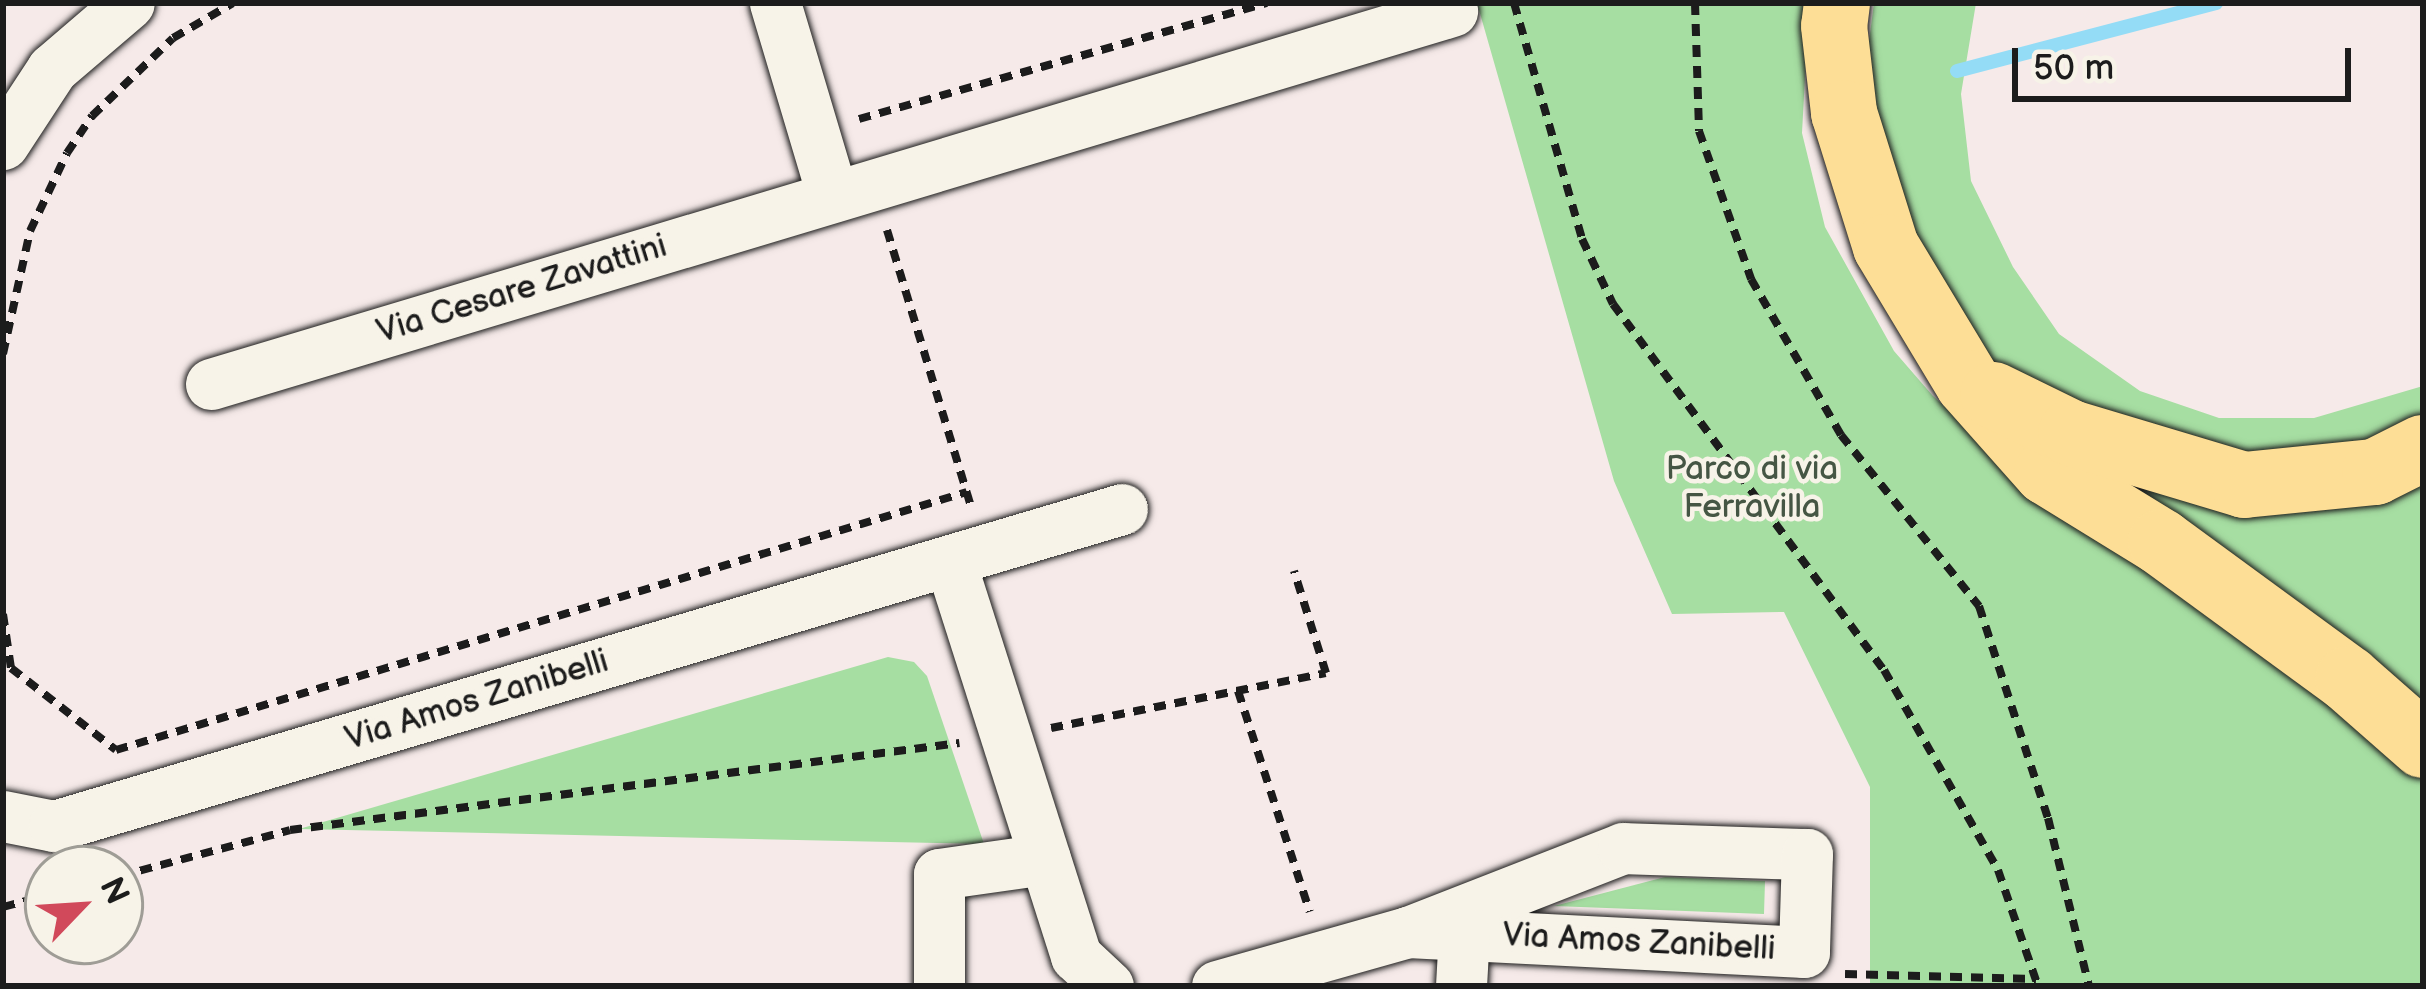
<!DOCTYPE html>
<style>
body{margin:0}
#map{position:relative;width:2426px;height:989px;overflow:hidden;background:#f6eae9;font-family:"Balsamiq Sans",sans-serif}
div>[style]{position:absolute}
.green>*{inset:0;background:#a6dea2}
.stream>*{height:14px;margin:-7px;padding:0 7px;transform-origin:7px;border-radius:7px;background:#94dcf6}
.path>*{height:8px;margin-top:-4px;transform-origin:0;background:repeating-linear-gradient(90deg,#1c1c1c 0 12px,transparent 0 21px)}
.roads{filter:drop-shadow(0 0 3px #1c1c1c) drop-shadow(0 0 3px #1c1c1c)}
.minor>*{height:51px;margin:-25.5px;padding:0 25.5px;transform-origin:25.5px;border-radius:25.5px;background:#f7f3e8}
.trunk>*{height:66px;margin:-33px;padding:0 33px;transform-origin:33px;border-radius:33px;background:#fdde96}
span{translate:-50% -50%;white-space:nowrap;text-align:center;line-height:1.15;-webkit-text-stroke:9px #f7f3e8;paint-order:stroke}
.street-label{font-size:33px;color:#1c1c1c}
.park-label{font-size:33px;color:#455644}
.frame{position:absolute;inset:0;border:6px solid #1c1c1c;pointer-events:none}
.north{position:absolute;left:24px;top:845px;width:120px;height:120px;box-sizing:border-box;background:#f7f3e8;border:3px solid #9f9d96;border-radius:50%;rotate:65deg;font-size:33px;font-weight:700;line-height:48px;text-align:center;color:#1c1c1c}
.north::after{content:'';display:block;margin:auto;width:42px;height:54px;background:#d1495b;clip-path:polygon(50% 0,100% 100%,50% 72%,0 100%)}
.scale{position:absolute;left:2012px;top:48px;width:339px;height:54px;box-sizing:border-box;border:6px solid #1c1c1c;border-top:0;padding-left:15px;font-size:36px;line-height:42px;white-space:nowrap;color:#1c1c1c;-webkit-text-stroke:9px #f7f3e8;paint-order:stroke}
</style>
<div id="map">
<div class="green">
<div style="clip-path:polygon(1477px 3px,1809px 3px,1802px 133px,1825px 227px,1894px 351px,1933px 396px,2031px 483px,2423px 770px,2423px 986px,1870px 986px,1870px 787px,1784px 612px,1672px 614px,1614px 481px)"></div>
<div style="clip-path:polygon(1874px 3px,1976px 3px,1961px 94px,1971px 181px,2013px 267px,2059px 334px,2140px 391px,2219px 418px,2314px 418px,2423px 386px,2423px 428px,2289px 463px,2027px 394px,1960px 336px,1881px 174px,1867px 57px)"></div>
<div style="clip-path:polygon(2065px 452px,2423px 464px,2423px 722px)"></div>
<div style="clip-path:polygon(888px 657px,914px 662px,927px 676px,984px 844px,299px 829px)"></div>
<div style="clip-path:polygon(1665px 877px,1765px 881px,1764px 914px,1554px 906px)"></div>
</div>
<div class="stream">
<div style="left:1957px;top:71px;width:268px;rotate:-14.7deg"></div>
</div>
<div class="path">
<div style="left:1514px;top:3px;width:246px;rotate:73.9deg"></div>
<div style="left:1582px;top:239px;width:72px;rotate:64.5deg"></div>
<div style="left:1613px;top:304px;width:455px;rotate:53.5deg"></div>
<div style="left:1884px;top:670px;width:230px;rotate:60.3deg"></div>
<div style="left:1998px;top:870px;width:123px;rotate:71deg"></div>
<div style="left:1695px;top:3px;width:128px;rotate:88.2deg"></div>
<div style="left:1699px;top:131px;width:157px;rotate:70.6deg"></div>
<div style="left:1751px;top:279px;width:180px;rotate:60deg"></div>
<div style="left:1841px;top:435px;width:220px;rotate:51.1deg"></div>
<div style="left:1979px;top:606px;width:223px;rotate:72deg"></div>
<div style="left:2048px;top:818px;width:173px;rotate:76.3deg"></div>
<div style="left:859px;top:119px;width:424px;rotate:-15.9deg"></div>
<div style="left:887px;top:230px;width:292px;rotate:73.1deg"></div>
<div style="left:3px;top:354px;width:126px;rotate:-77.6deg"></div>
<div style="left:30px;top:231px;width:86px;rotate:-64.6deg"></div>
<div style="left:67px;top:153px;width:45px;rotate:-56deg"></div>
<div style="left:92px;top:116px;width:112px;rotate:-43.9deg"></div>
<div style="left:173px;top:38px;width:69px;rotate:-30.3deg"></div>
<div style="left:3px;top:614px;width:55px;rotate:81.6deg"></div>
<div style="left:11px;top:668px;width:133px;rotate:38deg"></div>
<div style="left:116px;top:750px;width:889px;rotate:-16.87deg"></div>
<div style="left:1238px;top:691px;width:232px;rotate:72deg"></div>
<div style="left:1051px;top:728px;width:280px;rotate:-11.3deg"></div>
<div style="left:1326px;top:673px;width:107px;rotate:-107.4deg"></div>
<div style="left:120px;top:876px;width:176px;rotate:-15.1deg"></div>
<div style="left:290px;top:830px;width:675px;rotate:-7.41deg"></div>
<div style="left:3px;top:907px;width:47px;rotate:-14.9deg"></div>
<div style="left:1845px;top:974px;width:191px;rotate:1.5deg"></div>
</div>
<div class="roads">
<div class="minor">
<div style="left:775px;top:3px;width:202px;rotate:73.4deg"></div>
<div style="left:3px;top:144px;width:90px;rotate:-56.8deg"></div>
<div style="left:52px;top:69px;width:101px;rotate:-40.6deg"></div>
<div style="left:211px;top:384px;width:1296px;rotate:-16.73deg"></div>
<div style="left:950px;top:561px;width:415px;rotate:72.3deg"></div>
<div style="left:1076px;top:956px;width:44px;rotate:43.2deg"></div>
<div style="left:3px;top:816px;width:52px;rotate:11.1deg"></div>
<div style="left:54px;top:826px;width:1114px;rotate:-16.53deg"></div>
<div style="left:939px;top:986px;width:112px;rotate:-90deg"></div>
<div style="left:939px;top:874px;width:107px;rotate:-8.1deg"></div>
<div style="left:1217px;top:986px;width:198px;rotate:-15.8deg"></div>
<div style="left:1408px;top:932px;width:231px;rotate:-21.3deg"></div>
<div style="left:1623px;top:848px;width:184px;rotate:1.9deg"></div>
<div style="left:1807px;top:854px;width:98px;rotate:91.8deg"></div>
<div style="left:1804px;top:952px;width:397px;rotate:-177.1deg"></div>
<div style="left:1461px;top:986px;width:53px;rotate:-86.8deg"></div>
</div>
<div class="trunk">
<div style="left:1837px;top:3px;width:23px;rotate:97deg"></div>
<div style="left:1834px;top:26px;width:88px;rotate:83.4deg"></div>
<div style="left:1844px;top:113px;width:140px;rotate:72.6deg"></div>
<div style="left:1886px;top:247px;width:159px;rotate:58.9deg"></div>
<div style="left:1968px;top:383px;width:119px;rotate:48.4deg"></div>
<div style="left:2047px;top:472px;width:134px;rotate:31.6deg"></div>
<div style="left:2161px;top:542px;width:232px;rotate:36.2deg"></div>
<div style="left:2348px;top:679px;width:100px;rotate:41.3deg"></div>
<div style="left:1993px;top:395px;width:87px;rotate:26deg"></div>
<div style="left:2071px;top:433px;width:181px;rotate:16.7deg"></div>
<div style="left:2244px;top:485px;width:132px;rotate:-5.7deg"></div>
<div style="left:2375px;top:472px;width:54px;rotate:-26.6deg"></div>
</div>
</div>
<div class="street-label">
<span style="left:522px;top:290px;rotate:-17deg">Via Cesare Zavattini</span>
<span style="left:477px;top:701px;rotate:-17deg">Via Amos Zanibelli</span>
<span style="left:1639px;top:943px;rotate:3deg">Via Amos Zanibelli</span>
</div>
<div class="park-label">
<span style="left:1752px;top:489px">Parco di via<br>Ferravilla</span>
</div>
<div class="frame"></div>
<div class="north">N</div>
<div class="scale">50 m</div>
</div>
